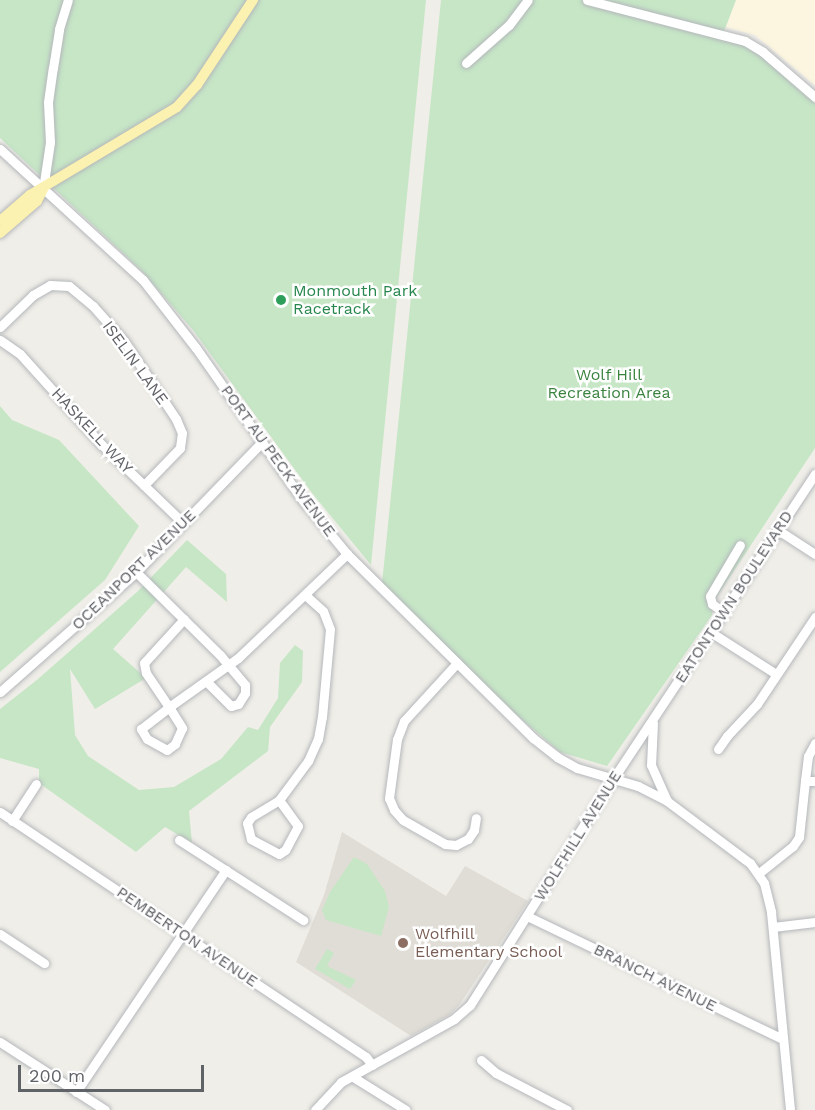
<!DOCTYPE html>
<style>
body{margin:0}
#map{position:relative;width:815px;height:1110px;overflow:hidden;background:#f0eee8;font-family:"Work Sans",sans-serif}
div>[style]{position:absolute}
.commercial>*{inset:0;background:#fcf6e0}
.education>*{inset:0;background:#e0ddd6}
.green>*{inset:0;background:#c6e6c6}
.roads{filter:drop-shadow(0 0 2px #b4b7bb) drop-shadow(0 0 2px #b4b7bb)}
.minor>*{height:9px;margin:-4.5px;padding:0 4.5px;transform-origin:4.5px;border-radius:4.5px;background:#fff}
.major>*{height:10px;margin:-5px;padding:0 5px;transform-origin:5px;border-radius:5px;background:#fbf1b1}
.dots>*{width:16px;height:16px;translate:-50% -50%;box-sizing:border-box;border:3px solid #fff;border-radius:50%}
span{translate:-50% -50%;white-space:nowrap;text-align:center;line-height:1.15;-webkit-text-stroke:5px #fff;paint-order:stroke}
.leisure-label{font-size:16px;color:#27864d}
.left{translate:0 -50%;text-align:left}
.street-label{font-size:16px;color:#5f6267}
.park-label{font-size:16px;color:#3a833f}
.education-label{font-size:16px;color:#785e54}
.scale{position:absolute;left:18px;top:1065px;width:186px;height:27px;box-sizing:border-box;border:3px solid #5f6267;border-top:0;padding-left:8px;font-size:18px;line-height:21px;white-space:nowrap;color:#5f6267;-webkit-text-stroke:4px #fff;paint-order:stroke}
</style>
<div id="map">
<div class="commercial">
<div style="clip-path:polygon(736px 0,815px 0,815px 85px,755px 35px,726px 27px)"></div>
</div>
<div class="education">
<div style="clip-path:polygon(342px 832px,446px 896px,465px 866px,528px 901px,460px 1004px,449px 1015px,411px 1036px,296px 962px,324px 895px)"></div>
</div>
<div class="green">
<div style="clip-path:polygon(0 0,426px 0,371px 565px,312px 493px,193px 330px,141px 270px,0 138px)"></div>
<div style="clip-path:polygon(441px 0,736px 0,723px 34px,755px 48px,815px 98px,815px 448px,712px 604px,712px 615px,607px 766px,560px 752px,485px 688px,382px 584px)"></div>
<div style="clip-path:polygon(0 406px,12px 420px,59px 440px,139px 526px,105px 580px,0 672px)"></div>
<div style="clip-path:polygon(187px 540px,226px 574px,227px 602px,186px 567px,113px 649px,146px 678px,95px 709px,70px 669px,75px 735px,88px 756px,139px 790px,174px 787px,221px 759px,248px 727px,258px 730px,278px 698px,280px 663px,295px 645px,303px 651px,302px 682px,270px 727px,268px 751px,189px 811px,192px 843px,165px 827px,136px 852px,39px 783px,39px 769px,0 758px,0 709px,38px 679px,137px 592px)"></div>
<div style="clip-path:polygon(354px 857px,367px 864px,385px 891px,389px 907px,381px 936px,326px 920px,322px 910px,330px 892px)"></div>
<div style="clip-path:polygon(327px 949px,334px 953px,327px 966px,356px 980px,350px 989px,315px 969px)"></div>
</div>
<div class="roads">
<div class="minor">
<div style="left:587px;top:0;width:163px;rotate:14.5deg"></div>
<div style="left:745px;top:41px;width:21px;rotate:31deg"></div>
<div style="left:763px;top:52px;width:69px;rotate:40.9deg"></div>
<div style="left:466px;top:63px;width:57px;rotate:-41.5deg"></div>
<div style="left:509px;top:25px;width:31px;rotate:-53deg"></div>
<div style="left:0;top:149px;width:194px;rotate:42.5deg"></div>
<div style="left:143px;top:280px;width:86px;rotate:52.1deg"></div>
<div style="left:196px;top:348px;width:183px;rotate:55deg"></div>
<div style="left:301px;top:498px;width:72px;rotate:50.6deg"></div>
<div style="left:347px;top:554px;width:262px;rotate:44.7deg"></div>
<div style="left:533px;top:738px;width:31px;rotate:38deg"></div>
<div style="left:557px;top:757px;width:23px;rotate:29deg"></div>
<div style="left:577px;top:768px;width:64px;rotate:16.4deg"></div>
<div style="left:638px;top:786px;width:33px;rotate:27deg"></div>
<div style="left:667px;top:801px;width:104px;rotate:36.8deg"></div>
<div style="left:750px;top:863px;width:24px;rotate:55deg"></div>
<div style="left:764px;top:883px;width:30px;rotate:76deg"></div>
<div style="left:771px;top:912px;width:199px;rotate:84.5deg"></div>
<div style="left:43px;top:189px;width:48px;rotate:-81.5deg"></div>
<div style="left:50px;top:142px;width:40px;rotate:-92.9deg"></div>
<div style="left:48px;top:102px;width:34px;rotate:-82deg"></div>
<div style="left:53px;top:68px;width:39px;rotate:-81deg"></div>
<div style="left:59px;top:29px;width:30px;rotate:-73deg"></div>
<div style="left:0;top:327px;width:46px;rotate:-44.1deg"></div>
<div style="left:33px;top:295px;width:20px;rotate:-30deg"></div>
<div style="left:50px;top:285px;width:19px;rotate:3deg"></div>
<div style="left:69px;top:286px;width:31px;rotate:40deg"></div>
<div style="left:93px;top:306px;width:47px;rotate:48.5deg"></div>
<div style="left:124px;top:341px;width:94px;rotate:56.3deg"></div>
<div style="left:176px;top:419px;width:15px;rotate:67deg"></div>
<div style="left:182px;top:433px;width:15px;rotate:98deg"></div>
<div style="left:180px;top:448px;width:52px;rotate:134.2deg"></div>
<div style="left:0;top:340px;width:24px;rotate:35deg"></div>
<div style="left:20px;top:354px;width:121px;rotate:48deg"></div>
<div style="left:101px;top:444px;width:114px;rotate:43.9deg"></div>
<div style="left:778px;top:530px;width:44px;rotate:33deg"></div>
<div style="left:136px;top:572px;width:118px;rotate:44.7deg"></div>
<div style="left:220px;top:655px;width:39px;rotate:50deg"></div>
<div style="left:245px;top:685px;width:8px;rotate:90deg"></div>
<div style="left:245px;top:693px;width:13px;rotate:122deg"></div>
<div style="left:238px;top:704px;width:7px;rotate:164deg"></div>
<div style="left:231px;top:706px;width:34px;rotate:-135deg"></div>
<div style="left:725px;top:613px;width:16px;rotate:-145deg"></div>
<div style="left:712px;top:604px;width:8px;rotate:-104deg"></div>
<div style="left:710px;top:596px;width:59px;rotate:-59.5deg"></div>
<div style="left:184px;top:619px;width:59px;rotate:132.3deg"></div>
<div style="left:144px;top:663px;width:10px;rotate:79deg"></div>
<div style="left:146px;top:673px;width:41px;rotate:55.9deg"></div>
<div style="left:169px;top:707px;width:85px;rotate:-35.4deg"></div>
<div style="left:238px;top:658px;width:151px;rotate:-43.7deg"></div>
<div style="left:712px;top:633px;width:76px;rotate:32.6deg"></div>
<div style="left:457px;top:663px;width:79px;rotate:132.4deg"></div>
<div style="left:404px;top:721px;width:19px;rotate:111deg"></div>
<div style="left:397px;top:739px;width:60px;rotate:97.7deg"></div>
<div style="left:389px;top:798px;width:13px;rotate:67deg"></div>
<div style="left:394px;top:810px;width:13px;rotate:48deg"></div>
<div style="left:403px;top:820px;width:48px;rotate:29.7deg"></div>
<div style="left:445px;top:844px;width:11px;rotate:5deg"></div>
<div style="left:456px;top:845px;width:13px;rotate:-27deg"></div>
<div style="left:468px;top:839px;width:11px;rotate:-56deg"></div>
<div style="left:474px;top:830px;width:12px;rotate:-81deg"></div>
<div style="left:0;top:692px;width:181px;rotate:-41.4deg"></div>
<div style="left:136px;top:572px;width:180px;rotate:-45.9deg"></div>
<div style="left:169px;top:707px;width:25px;rotate:58deg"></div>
<div style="left:182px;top:728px;width:17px;rotate:114deg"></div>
<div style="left:175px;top:744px;width:10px;rotate:143deg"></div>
<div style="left:167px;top:750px;width:23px;rotate:-151deg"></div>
<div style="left:147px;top:739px;width:12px;rotate:-121deg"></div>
<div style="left:141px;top:729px;width:36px;rotate:-38deg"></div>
<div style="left:653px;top:723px;width:42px;rotate:92.7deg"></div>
<div style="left:651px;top:765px;width:39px;rotate:66deg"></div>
<div style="left:815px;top:743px;width:15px;rotate:118deg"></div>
<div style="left:808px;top:756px;width:25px;rotate:97deg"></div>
<div style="left:805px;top:781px;width:10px"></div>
<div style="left:718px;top:749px;width:16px;rotate:-55deg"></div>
<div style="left:727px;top:736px;width:44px;rotate:-46.8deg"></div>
<div style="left:757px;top:704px;width:105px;rotate:-56.3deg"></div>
<div style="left:279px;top:800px;width:49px;rotate:-53.4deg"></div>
<div style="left:308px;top:761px;width:24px;rotate:-66deg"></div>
<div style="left:318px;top:739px;width:22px;rotate:-80deg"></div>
<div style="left:322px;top:717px;width:88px;rotate:-84.8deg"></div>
<div style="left:330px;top:629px;width:19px;rotate:-111deg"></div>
<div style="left:323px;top:611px;width:24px;rotate:-138deg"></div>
<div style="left:279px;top:800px;width:32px;rotate:54deg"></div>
<div style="left:298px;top:826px;width:27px;rotate:118deg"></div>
<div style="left:285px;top:850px;width:7px;rotate:146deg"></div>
<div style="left:279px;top:854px;width:32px;rotate:-152deg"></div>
<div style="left:251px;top:839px;width:16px;rotate:-104deg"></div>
<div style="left:247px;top:823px;width:7px;rotate:-56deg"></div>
<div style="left:251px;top:817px;width:33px;rotate:-31deg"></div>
<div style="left:0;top:812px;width:440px;rotate:33.8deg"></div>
<div style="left:366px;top:1057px;width:10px;rotate:53deg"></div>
<div style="left:12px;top:821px;width:44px;rotate:-57deg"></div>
<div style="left:179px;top:840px;width:148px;rotate:32.8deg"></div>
<div style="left:759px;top:873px;width:43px;rotate:-38.5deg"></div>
<div style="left:793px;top:846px;width:11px;rotate:-56deg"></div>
<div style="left:799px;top:837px;width:56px;rotate:-83.9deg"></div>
<div style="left:527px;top:916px;width:284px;rotate:25.7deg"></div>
<div style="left:773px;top:927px;width:42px;rotate:-6.8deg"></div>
<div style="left:0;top:934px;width:53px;rotate:33.4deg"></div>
<div style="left:0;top:1042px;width:125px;rotate:32.9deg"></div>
<div style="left:481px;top:1060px;width:20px;rotate:41deg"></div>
<div style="left:496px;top:1073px;width:80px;rotate:27.5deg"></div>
<div style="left:353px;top:1077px;width:62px;rotate:31.9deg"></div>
<div style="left:76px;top:1092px;width:268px;rotate:-56deg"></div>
<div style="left:315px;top:1110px;width:38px;rotate:-47deg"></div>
<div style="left:341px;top:1082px;width:129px;rotate:-29.1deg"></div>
<div style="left:454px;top:1019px;width:21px;rotate:-41deg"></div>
<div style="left:470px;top:1005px;width:267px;rotate:-57.7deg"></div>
<div style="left:613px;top:779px;width:366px;rotate:-56.5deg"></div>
</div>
<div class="major">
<div style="left:0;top:221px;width:40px;rotate:-41deg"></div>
<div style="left:30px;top:195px;width:171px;rotate:-30.9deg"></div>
<div style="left:177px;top:107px;width:30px;rotate:-48deg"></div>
<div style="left:197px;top:85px;width:102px;rotate:-56.6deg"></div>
<div style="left:0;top:233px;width:49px;rotate:-40.9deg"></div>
<div style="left:37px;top:201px;width:13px;rotate:-63deg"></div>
</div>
</div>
<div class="dots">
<div style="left:281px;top:300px;background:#2e9e5b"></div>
<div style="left:403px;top:943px;background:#8d6e63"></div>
</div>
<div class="leisure-label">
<span class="left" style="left:293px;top:300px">Monmouth Park<br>Racetrack</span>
</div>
<div class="street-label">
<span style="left:135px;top:363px;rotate:54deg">ISELIN LANE</span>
<span style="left:92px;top:431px;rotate:47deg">HASKELL WAY</span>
<span style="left:278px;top:461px;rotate:54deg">PORT AU PECK AVENUE</span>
<span style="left:134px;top:570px;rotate:-44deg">OCEANPORT AVENUE</span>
<span style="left:734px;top:597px;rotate:-57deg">EATONTOWN BOULEVARD</span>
<span style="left:578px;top:836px;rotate:-58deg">WOLFHILL AVENUE</span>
<span style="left:187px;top:937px;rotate:34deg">PEMBERTON AVENUE</span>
<span style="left:655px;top:978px;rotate:26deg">BRANCH AVENUE</span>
</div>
<div class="park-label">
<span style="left:609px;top:384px">Wolf Hill<br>Recreation Area</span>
</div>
<div class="education-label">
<span class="left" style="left:415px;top:943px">Wolfhill<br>Elementary School</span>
</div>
<div class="scale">200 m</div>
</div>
